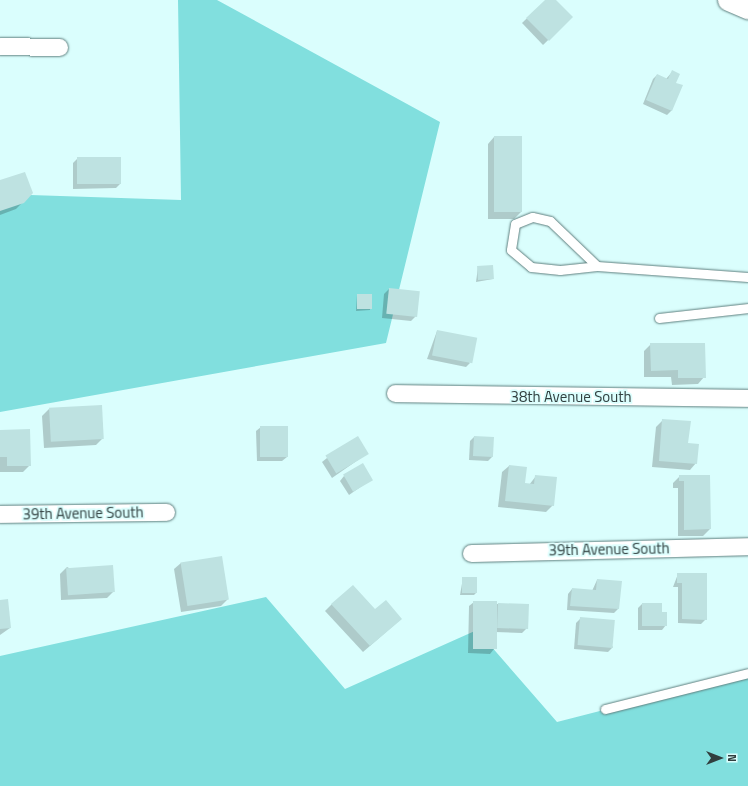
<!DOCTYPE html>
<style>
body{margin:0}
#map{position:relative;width:748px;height:786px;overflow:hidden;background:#dafefd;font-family:"Titillium Web",sans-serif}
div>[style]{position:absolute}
.green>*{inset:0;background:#81dfde}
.shadow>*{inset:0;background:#0003}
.building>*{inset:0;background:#bee2e1;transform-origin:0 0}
.roads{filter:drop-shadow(0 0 1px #5e7f7e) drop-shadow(0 0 1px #5e7f7e)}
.service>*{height:9px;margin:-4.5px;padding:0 4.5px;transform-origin:4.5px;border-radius:4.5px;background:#fff}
.minor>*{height:17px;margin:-8.5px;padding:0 8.5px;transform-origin:8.5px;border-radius:8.5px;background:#fff}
.tertiary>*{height:22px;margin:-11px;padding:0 11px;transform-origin:11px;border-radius:11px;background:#fff}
span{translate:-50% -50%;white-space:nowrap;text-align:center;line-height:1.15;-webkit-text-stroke:3.5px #dafefd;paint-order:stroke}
.street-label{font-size:15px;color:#313f3f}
.north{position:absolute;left:700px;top:738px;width:40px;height:40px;-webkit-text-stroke:3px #dafefd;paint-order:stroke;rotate:90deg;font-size:11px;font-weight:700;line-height:16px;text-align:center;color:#313f3f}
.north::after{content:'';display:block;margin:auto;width:14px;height:18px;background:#313f3f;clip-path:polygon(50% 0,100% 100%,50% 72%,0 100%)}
</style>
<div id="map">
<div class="green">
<div style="clip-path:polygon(178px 0,217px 0,440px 122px,386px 343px,0 412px,0 194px,181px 200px)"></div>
<div style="clip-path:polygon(266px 597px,345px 689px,477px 630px,557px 722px,748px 673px,748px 786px,0 786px,0 656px)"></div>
</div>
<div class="shadow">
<div style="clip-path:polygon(546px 0,554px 0,572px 17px,543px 45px,522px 23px)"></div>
<div style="clip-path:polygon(672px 72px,675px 83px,672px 110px,667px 115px,643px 104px,653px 79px,657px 75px,666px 79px)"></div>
<div style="clip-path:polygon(494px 137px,521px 212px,514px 219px,488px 219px,488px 144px)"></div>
<div style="clip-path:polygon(120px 158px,120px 184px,116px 188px,73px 189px,73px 163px,77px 159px)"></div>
<div style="clip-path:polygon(0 181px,23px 202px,16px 209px,0 215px)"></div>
<div style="clip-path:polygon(478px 267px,493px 279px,476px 282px)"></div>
<div style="clip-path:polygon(389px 289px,416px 316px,411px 321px,382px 318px,384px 294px)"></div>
<div style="clip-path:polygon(357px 295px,371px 295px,370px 310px,356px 311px)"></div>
<div style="clip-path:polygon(437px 331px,470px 363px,466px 367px,427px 359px)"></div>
<div style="clip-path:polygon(651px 344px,704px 377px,698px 384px,672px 385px,671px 377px,644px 377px,644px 351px)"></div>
<div style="clip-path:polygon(49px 409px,103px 438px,96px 445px,44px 448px,42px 416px)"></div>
<div style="clip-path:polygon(663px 420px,687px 444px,696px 463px,690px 470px,652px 467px,656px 427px)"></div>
<div style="clip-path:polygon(261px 427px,287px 457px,282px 461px,257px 461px,256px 431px)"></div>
<div style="clip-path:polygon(0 431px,30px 465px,23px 472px,0 472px)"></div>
<div style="clip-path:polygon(474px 437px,493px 438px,492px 457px,488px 461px,469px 460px,470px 441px)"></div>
<div style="clip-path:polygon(368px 453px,332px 478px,322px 462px,327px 458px)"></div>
<div style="clip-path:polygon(509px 466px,524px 484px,529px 485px,536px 476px,553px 505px,546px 512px,498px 507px,502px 472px)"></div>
<div style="clip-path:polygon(344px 476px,372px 479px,349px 495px,340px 481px)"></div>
<div style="clip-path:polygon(680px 476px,709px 476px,710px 529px,703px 536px,678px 536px,678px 488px,673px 488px,673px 483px)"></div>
<div style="clip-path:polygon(181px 563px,228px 599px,221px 606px,181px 612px,174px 569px)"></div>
<div style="clip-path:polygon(67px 567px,114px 591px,107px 598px,61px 600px,60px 574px)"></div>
<div style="clip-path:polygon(678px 574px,706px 619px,701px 624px,678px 623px,678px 587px,673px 587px)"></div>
<div style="clip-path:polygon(463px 578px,476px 593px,474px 595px,460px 595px)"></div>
<div style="clip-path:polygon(597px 580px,618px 609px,614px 613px,567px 610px,568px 594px,572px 589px,592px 591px)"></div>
<div style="clip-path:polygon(0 601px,10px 628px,0 635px)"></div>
<div style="clip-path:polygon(474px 602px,498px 604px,527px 628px,522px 633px,495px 632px,494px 649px,490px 654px,468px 653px,469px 606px)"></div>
<div style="clip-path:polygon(332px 604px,374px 611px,401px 619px,363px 652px,325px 611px)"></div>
<div style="clip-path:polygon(642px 604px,661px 613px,666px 625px,662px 630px,638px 630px,638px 608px)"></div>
<div style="clip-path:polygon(581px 618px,613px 647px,608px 652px,574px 649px,576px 623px)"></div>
</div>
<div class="building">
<div style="clip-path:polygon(545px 0,556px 0,573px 17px,549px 41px,526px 18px)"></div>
<div style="clip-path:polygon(672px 70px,680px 74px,676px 83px,683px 85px,672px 111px,646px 100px,657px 74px,668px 79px)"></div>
<div style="left:494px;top:136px;width:28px;height:76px"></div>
<div style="left:121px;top:157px;width:27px;height:44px;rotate:90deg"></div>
<div style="clip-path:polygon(25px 172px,33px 193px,24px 203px,0 211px,0 180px)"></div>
<div style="left:493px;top:265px;width:14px;height:16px;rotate:86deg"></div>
<div style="left:389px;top:288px;width:31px;height:26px;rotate:6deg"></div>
<div style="left:357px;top:294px;width:15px;height:15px"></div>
<div style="left:437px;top:330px;width:41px;height:26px;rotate:11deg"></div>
<div style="clip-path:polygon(650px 343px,705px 343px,706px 378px,678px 378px,678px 370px,651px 371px)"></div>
<div style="left:102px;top:405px;width:34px;height:53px;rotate:87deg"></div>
<div style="clip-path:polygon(662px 419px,691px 421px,688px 443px,699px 444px,697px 464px,659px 461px)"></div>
<div style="left:260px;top:426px;width:28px;height:31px"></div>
<div style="clip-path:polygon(30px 429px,31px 466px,7px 466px,7px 457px,0 457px,0 430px)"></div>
<div style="left:358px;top:436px;width:21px;height:38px;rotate:59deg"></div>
<div style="left:474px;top:436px;width:20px;height:20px;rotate:3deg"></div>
<div style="left:363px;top:463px;width:20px;height:23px;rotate:60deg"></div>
<div style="clip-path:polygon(509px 465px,527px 467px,525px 483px,534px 484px,535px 475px,557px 477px,554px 506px,505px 501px)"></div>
<div style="clip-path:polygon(679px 475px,710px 475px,711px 529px,684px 530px,684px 481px,679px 481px)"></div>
<div style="left:222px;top:556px;width:44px;height:42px;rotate:81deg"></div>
<div style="left:113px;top:565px;width:27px;height:47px;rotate:86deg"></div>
<div style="clip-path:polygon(677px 573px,707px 573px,707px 620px,682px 619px,682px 583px,677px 583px)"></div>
<div style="left:462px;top:577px;width:15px;height:16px"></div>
<div style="clip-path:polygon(597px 579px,622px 581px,619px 609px,570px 606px,572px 588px,596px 590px)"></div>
<div style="clip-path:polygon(353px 585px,375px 609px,386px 600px,402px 619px,370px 646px,331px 604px)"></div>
<div style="clip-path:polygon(8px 599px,11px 628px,0 629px,0 600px)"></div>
<div style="left:473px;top:601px;width:24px;height:48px"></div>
<div style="left:498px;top:603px;width:31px;height:25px;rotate:2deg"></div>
<div style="clip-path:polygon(642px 603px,662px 603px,662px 612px,667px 612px,667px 626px,642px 626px)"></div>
<div style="left:580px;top:617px;width:35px;height:28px;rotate:5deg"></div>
</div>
<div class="roads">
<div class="service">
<div style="left:597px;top:266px;width:65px;rotate:-136.2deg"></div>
<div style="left:550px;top:221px;width:18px;rotate:-167deg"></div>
<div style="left:532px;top:217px;width:18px;rotate:158deg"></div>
<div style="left:515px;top:224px;width:26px;rotate:99deg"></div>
<div style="left:511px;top:250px;width:26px;rotate:40deg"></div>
<div style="left:531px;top:267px;width:29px;rotate:6deg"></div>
<div style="left:560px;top:270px;width:37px;rotate:-6deg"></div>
<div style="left:597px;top:266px;width:151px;rotate:4.2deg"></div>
<div style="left:659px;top:318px;width:90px;rotate:-6.4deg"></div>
<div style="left:605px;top:709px;width:147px;rotate:-14.1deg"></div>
</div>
<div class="minor">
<div style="left:0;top:46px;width:59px;rotate:1deg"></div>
<div style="left:395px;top:393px;width:353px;rotate:0.8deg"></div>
<div style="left:0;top:514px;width:166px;rotate:-0.7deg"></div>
<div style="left:471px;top:553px;width:277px;rotate:-1.4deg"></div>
</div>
<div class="tertiary">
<div style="left:729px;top:0;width:21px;rotate:23deg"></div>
</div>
</div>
<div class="street-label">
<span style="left:571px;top:397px">38th Avenue South</span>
<span style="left:83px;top:513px;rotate:-1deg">39th Avenue South</span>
<span style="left:609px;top:549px;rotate:-1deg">39th Avenue South</span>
</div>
<div class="north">N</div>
</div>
